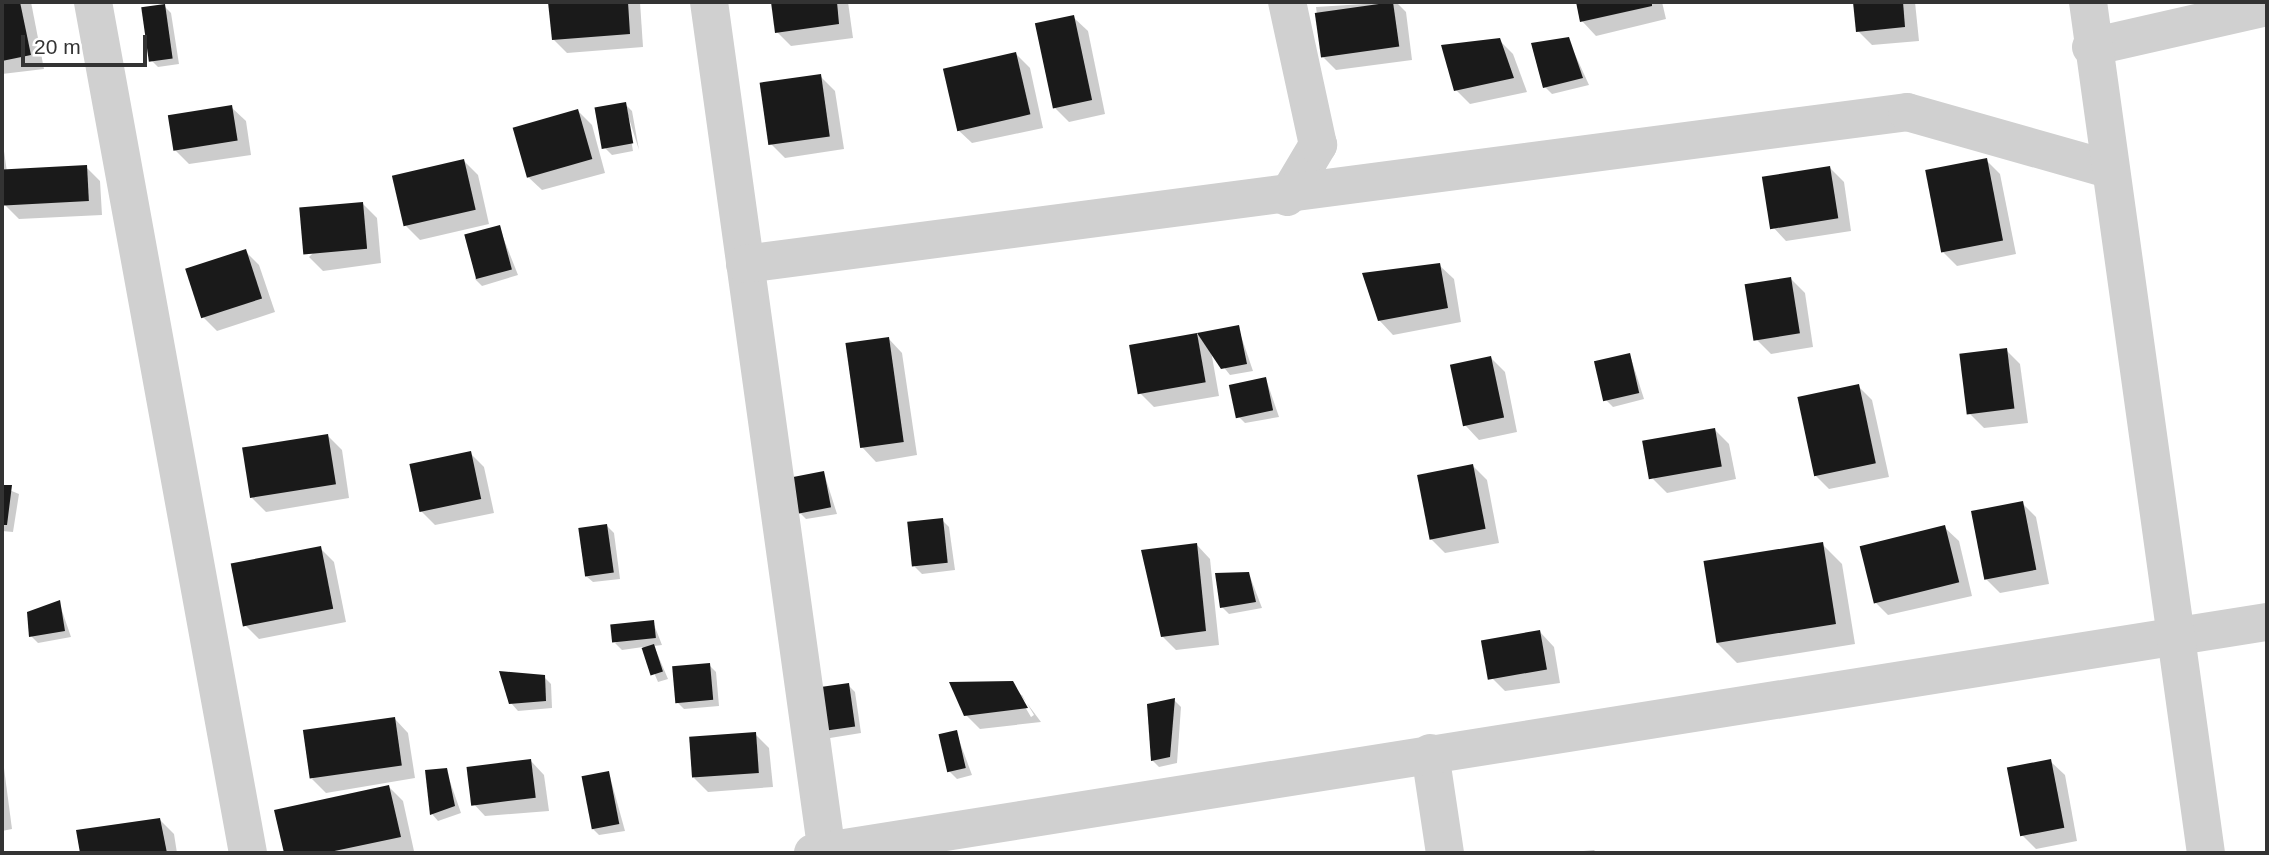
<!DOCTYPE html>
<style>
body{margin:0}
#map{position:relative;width:2269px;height:855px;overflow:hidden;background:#fff;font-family:Helvetica,sans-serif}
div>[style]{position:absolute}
.shadow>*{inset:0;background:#0003}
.building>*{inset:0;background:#1a1a1a;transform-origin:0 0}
.minor>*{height:38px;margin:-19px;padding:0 19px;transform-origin:19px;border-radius:19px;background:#d0d0d0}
.tertiary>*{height:38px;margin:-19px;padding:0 19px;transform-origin:19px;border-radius:19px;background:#d0d0d0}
span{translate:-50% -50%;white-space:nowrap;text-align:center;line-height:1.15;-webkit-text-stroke:7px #fff;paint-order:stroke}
.frame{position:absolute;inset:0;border:4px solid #333;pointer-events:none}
.scale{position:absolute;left:21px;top:35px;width:126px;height:32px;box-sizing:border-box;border:4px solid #333;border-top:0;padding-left:9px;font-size:21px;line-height:24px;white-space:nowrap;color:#333;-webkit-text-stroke:5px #fff;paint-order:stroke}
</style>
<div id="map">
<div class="shadow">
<div style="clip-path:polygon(2px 2px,31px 2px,44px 69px,2px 74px)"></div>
<div style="clip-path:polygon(550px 2px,640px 2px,643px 47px,567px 53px,553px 39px)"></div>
<div style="clip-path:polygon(773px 2px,848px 2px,853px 38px,791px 46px,777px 32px)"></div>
<div style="clip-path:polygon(1396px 2px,1406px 12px,1412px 60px,1336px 70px,1322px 56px,1316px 7px)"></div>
<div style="clip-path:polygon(1578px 2px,1662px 2px,1666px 19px,1596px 36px,1582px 21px)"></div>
<div style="clip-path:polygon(1855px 2px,1915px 2px,1919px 41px,1872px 45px,1858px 31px)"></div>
<div style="clip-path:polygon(164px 6px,171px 13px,179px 64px,158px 67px,151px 60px)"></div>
<div style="clip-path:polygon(1073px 17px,1088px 31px,1105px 114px,1069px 122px,1055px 108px)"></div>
<div style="clip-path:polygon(1568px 39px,1589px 85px,1552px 94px,1545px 87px)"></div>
<div style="clip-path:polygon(1499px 40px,1513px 54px,1527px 92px,1470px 104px,1456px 90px)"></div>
<div style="clip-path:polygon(1016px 54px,1030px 68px,1043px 128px,972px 143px,957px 129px)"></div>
<div style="clip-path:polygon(820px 76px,835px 91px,844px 149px,785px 158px,771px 144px)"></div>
<div style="clip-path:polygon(625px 104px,632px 111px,639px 150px,626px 109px,633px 151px,612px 155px,605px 148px)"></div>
<div style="clip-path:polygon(231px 107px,246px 121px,251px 155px,189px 164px,175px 150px)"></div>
<div style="clip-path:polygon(578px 111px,592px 125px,605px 173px,542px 190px,527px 176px)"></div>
<div style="clip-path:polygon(2px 137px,7px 172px,86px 167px,100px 181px,102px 215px,19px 219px,5px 205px)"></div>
<div style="clip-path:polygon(1986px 160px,2000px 174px,2016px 254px,1957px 266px,1943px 252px)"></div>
<div style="clip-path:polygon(464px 161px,478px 175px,489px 224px,420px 240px,406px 226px)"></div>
<div style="clip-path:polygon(1830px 168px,1844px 182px,1851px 231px,1786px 241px,1772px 226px)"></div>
<div style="clip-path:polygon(363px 204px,377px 218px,381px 263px,323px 271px,309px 257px)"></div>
<div style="clip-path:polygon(499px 227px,518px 275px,482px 286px,475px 279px)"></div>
<div style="clip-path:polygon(245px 251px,259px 265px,275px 312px,217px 331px,203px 317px)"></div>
<div style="clip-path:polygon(1439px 265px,1454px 279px,1461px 322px,1393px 335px,1379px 320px)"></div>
<div style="clip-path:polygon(1791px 279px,1805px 293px,1813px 347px,1771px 354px,1757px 340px)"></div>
<div style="clip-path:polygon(1238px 327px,1253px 371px,1230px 375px,1211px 351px,1219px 396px,1154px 407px,1140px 393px,1197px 335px)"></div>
<div style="clip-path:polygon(888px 338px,902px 353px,917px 455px,876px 462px,862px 447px)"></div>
<div style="clip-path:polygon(2006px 350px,2020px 364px,2028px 423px,1984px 428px,1970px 414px)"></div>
<div style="clip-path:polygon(1630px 355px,1644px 399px,1613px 407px,1606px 400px)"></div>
<div style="clip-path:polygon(1491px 358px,1505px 372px,1517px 432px,1479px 440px,1465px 425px)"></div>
<div style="clip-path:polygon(1266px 379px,1279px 417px,1245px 423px,1238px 416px)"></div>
<div style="clip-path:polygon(1858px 386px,1872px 400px,1889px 477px,1829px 489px,1815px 475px)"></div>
<div style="clip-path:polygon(1715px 430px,1729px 444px,1736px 479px,1667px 493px,1653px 479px)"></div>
<div style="clip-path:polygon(328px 436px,342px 450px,349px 498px,266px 512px,252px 498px)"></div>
<div style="clip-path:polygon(470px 453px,484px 467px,494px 513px,435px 525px,421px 511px)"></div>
<div style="clip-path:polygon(1473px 466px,1487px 480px,1499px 543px,1445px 553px,1431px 539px)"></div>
<div style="clip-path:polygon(824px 473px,837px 514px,806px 519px,799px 512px)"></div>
<div style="clip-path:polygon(2px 487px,19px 494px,13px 532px,2px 531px)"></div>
<div style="clip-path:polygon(2022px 503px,2036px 517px,2049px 584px,2000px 593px,1986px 579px)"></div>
<div style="clip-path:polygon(942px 520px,949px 527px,955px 570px,922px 574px,915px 567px)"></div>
<div style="clip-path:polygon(607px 526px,614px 533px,620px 579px,593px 582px,586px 576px)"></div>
<div style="clip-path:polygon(1944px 527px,1959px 541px,1972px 596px,1888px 615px,1874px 601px)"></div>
<div style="clip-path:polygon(1196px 544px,1210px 559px,1219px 645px,1176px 650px,1162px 636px)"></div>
<div style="clip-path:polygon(1822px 544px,1842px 564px,1855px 644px,1737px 663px,1717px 643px)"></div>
<div style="clip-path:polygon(320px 548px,334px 562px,346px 622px,259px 639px,245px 625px)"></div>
<div style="clip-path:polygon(1249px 574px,1262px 608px,1229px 614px,1222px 607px)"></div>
<div style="clip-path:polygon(59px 602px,71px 637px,38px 643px,31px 636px)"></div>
<div style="clip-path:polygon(653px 622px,662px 645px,654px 646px,668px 679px,658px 682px,643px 647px,622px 650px,615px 643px)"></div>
<div style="clip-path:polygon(1540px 632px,1554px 647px,1560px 683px,1505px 691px,1491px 677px)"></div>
<div style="clip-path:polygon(709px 665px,716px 672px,719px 706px,684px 709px,677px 702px)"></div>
<div style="clip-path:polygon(544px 677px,551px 684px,552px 708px,518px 711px,511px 703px)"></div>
<div style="clip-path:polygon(evenodd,1012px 683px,1041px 722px,980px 729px,966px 715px,1012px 683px,1018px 695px,1022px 695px,1034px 715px,1031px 717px,1018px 695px)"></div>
<div style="clip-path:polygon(848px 685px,855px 692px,861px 733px,830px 738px,823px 731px)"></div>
<div style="clip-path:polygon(1174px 700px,1181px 707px,1177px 763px,1159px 767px,1152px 760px)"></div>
<div style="clip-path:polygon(394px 718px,408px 733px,415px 778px,326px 793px,312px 779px)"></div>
<div style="clip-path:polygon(956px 732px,972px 775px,957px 779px,950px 772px)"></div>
<div style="clip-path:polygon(755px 734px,769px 748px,773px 787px,708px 792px,694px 778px)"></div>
<div style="clip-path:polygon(2px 753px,12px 829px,2px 831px)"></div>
<div style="clip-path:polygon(530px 760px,544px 775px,549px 811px,485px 816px,471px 801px)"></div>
<div style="clip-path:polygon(2050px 761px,2065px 775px,2077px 841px,2036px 849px,2022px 835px)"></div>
<div style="clip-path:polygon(446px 770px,461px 813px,438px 821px,432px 814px)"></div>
<div style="clip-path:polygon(609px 773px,625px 831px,599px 835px,592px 828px)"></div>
<div style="clip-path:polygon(389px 787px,403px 801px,414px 851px,285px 853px,276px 811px)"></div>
<div style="clip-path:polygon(159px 819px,174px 834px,177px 853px,82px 853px,78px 831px)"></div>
<div style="clip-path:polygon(1594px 850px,1597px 853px,1562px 853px)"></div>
</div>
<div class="building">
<div style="clip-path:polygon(2px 2px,20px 2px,31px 55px,2px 61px)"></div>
<div style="clip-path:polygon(548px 2px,628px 2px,630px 34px,552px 40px)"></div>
<div style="clip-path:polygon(771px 2px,837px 2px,839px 24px,775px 33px)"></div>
<div style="left:1393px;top:2px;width:45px;height:79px;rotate:82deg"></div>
<div style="clip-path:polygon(1576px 2px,1652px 2px,1652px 6px,1580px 22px)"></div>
<div style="clip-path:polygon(1853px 2px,1903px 2px,1905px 27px,1856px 32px)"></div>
<div style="left:165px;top:4px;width:55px;height:24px;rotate:82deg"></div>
<div style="left:1074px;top:15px;width:87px;height:40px;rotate:78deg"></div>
<div style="clip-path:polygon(1569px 37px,1583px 78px,1543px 88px,1531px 43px)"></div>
<div style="clip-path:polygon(1500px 38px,1514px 78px,1454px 91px,1441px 45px)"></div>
<div style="left:1016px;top:52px;width:64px;height:75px;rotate:77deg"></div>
<div style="left:821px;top:74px;width:63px;height:62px;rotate:82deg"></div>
<div style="left:626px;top:102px;width:42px;height:32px;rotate:80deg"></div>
<div style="left:232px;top:105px;width:36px;height:65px;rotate:81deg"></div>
<div style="left:578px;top:109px;width:52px;height:68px;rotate:74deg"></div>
<div style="left:1987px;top:158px;width:84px;height:63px;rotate:79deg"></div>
<div style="left:464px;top:159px;width:52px;height:74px;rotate:77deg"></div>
<div style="left:87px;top:165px;width:36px;height:85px;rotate:87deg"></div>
<div style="left:1830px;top:166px;width:53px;height:69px;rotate:81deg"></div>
<div style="left:363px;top:202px;width:47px;height:64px;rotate:85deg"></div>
<div style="left:500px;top:225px;width:46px;height:37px;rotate:75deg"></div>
<div style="left:246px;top:249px;width:52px;height:64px;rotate:72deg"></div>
<div style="clip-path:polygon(1440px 263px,1448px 308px,1378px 321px,1362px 273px)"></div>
<div style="left:1791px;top:277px;width:57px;height:47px;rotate:81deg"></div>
<div style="clip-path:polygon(1239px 325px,1247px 364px,1221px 369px,1197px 333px)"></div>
<div style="left:1197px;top:333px;width:50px;height:69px;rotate:80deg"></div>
<div style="left:889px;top:337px;width:106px;height:44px;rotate:82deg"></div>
<div style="left:2007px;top:348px;width:61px;height:48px;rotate:83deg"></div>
<div style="left:1630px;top:353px;width:41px;height:37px;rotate:77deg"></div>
<div style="left:1491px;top:356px;width:63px;height:42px;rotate:78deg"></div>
<div style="left:1266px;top:377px;width:34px;height:38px;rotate:78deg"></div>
<div style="left:1859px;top:384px;width:81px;height:63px;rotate:78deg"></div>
<div style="left:1715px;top:428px;width:39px;height:74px;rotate:80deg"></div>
<div style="left:328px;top:434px;width:51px;height:87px;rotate:81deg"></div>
<div style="left:471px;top:451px;width:49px;height:63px;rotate:78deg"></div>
<div style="left:1473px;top:464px;width:66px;height:57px;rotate:79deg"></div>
<div style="left:824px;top:471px;width:37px;height:34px;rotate:79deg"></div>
<div style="clip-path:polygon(2px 485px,12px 485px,7px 525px,2px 525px)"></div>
<div style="left:2023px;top:501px;width:70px;height:53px;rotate:79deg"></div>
<div style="left:943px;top:518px;width:45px;height:36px;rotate:84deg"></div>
<div style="left:607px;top:524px;width:49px;height:29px;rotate:82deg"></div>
<div style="left:1945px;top:525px;width:59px;height:88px;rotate:76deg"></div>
<div style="left:1823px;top:542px;width:83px;height:121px;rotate:81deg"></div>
<div style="clip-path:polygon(1197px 543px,1206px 631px,1161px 637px,1141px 550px)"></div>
<div style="left:321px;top:546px;width:64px;height:92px;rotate:79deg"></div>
<div style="clip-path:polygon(1249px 572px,1256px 602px,1220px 608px,1215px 573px)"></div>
<div style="clip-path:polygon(60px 600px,65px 631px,29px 637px,27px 612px)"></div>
<div style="left:654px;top:620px;width:18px;height:44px;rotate:84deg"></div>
<div style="left:1540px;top:630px;width:40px;height:60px;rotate:80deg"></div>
<div style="left:654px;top:644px;width:29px;height:13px;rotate:72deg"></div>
<div style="left:710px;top:663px;width:37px;height:38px;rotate:85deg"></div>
<div style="clip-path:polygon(499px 671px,545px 675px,546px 701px,509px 704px)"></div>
<div style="clip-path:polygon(1013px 681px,1028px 708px,964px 716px,949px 682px)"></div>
<div style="left:849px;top:683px;width:44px;height:34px;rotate:82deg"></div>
<div style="clip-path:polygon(1175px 698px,1170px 757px,1151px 761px,1147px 704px)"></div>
<div style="left:395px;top:717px;width:49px;height:93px;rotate:82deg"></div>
<div style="left:957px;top:730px;width:39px;height:19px;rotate:77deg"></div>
<div style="left:756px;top:732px;width:41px;height:67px;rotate:86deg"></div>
<div style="left:531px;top:759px;width:39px;height:65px;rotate:83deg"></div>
<div style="left:2051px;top:759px;width:70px;height:45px;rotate:79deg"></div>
<div style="clip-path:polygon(447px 768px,455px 806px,430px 815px,425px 770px)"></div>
<div style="left:609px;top:771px;width:54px;height:28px;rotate:79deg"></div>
<div style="clip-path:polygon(389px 785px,401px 837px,325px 853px,284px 853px,274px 810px)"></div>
<div style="clip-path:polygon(160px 818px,167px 853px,80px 853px,76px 830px)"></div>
</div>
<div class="minor">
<div style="left:709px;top:2px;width:859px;rotate:82.11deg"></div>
<div style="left:2091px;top:47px;width:180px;rotate:-12.8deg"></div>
<div style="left:1287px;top:197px;width:61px;rotate:-59.2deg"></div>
<div style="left:1318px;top:145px;width:146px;rotate:-102.2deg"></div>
<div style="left:745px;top:264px;width:1172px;rotate:-7.45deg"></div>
<div style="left:1907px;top:112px;width:210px;rotate:15.8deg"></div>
<div style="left:1430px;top:753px;width:101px;rotate:81.5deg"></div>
<div style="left:813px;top:853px;width:1472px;rotate:-9.03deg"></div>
</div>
<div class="tertiary">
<div style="left:93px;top:2px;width:865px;rotate:79.68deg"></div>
<div style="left:2088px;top:2px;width:859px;rotate:82.11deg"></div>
</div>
<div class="frame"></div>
<div class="scale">20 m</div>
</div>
